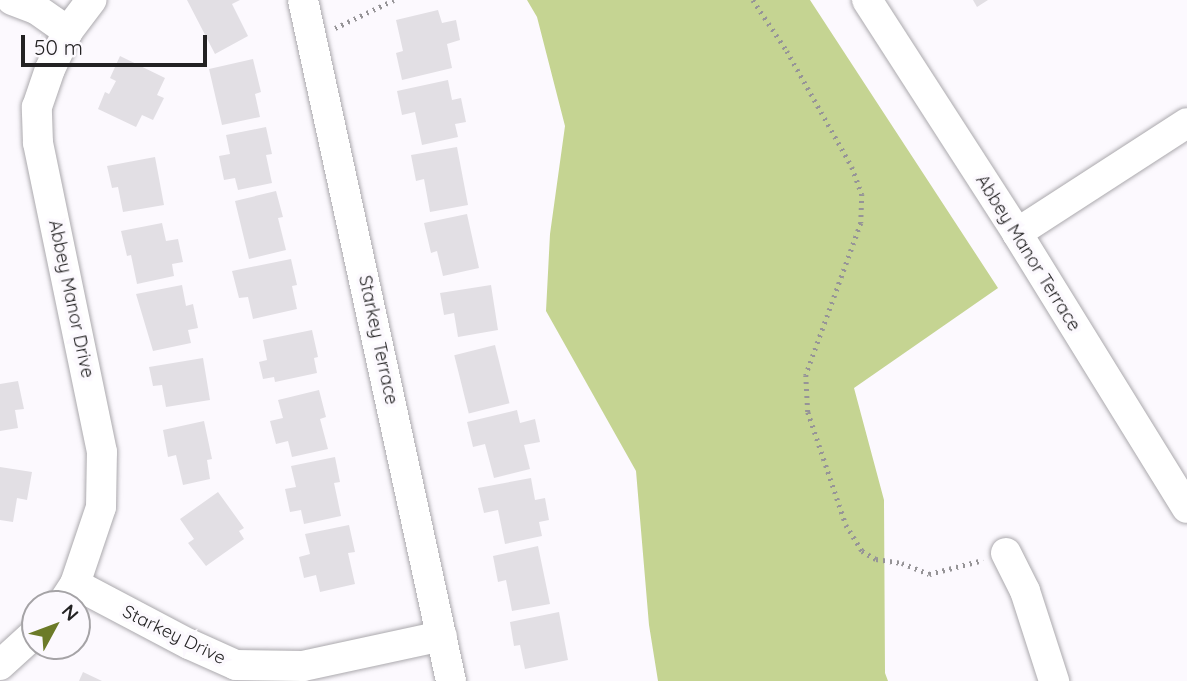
<!DOCTYPE html>
<style>
body{margin:0}
#map{position:relative;width:1187px;height:681px;overflow:hidden;background:#fcf9fe;font-family:Quicksand,sans-serif}
div>[style]{position:absolute}
.forest>*{inset:0;background:#c5d492}
.building>*{inset:0;background:#e2dfe4;transform-origin:0 0}
.path>*{height:4.5px;margin-top:-2.25px;transform-origin:0;background:repeating-linear-gradient(90deg,#969497 0 2px,transparent 0 7px)}
.roads{filter:drop-shadow(0 0 2px #aba9ad) drop-shadow(0 0 2px #aba9ad)}
.minor>*{height:30px;margin:-15px;padding:0 15px;transform-origin:15px;border-radius:15px;background:#fff}
span{translate:-50% -50%;white-space:nowrap;text-align:center;line-height:1.15;-webkit-text-stroke:7px #fcf9fe;paint-order:stroke}
.street-label{font-size:18px;color:#232223}
.north{position:absolute;left:21px;top:590px;width:70px;height:70px;box-sizing:border-box;background:#fcf9fe;border:2px solid #a5a3a6;border-radius:50%;rotate:49deg;font-size:19px;font-weight:700;line-height:28px;text-align:center;color:#232223}
.north::after{content:'';display:block;margin:auto;width:24px;height:32px;background:#6c7b28;clip-path:polygon(50% 0,100% 100%,50% 72%,0 100%)}
.scale{position:absolute;left:21px;top:35px;width:186px;height:32px;box-sizing:border-box;border:4px solid #232223;border-top:0;padding-left:9px;font-size:21px;line-height:24px;white-space:nowrap;color:#232223;-webkit-text-stroke:5px #fcf9fe;paint-order:stroke}
</style>
<div id="map">
<div class="forest">
<div style="clip-path:polygon(527px 0,810px 0,998px 288px,854px 388px,884px 500px,885px 673px,888px 681px,658px 681px,649px 625px,636px 471px,546px 311px,550px 234px,565px 126px,537px 17px)"></div>
</div>
<div class="building">
<div style="clip-path:polygon(187px 0,240px 0,232px 4px,248px 36px,215px 54px)"></div>
<div style="clip-path:polygon(973px 0,988px 0,977px 7px)"></div>
<div style="clip-path:polygon(438px 10px,442px 23px,456px 20px,460px 40px,447px 44px,452px 68px,402px 80px,396px 53px,403px 51px,396px 20px)"></div>
<div style="clip-path:polygon(120px 56px,165px 78px,157px 95px,164px 98px,153px 120px,142px 115px,136px 127px,98px 109px,105px 92px,109px 94px,116px 81px,110px 78px)"></div>
<div style="clip-path:polygon(253px 59px,261px 92px,255px 94px,260px 117px,222px 125px,209px 69px)"></div>
<div style="clip-path:polygon(448px 80px,452px 100px,461px 98px,466px 122px,455px 124px,458px 137px,422px 145px,415px 112px,402px 115px,397px 91px)"></div>
<div style="clip-path:polygon(266px 127px,272px 154px,266px 155px,272px 183px,238px 190px,235px 178px,224px 180px,219px 156px,230px 154px,226px 135px)"></div>
<div style="clip-path:polygon(457px 147px,468px 205px,430px 212px,424px 179px,416px 181px,411px 155px)"></div>
<div style="clip-path:polygon(155px 157px,164px 205px,123px 212px,118px 187px,112px 188px,107px 166px)"></div>
<div style="clip-path:polygon(276px 191px,283px 217px,278px 218px,286px 250px,249px 259px,235px 201px)"></div>
<div style="clip-path:polygon(467px 214px,479px 268px,443px 276px,437px 251px,431px 253px,424px 223px)"></div>
<div style="clip-path:polygon(162px 223px,166px 241px,178px 239px,183px 262px,172px 264px,174px 276px,137px 284px,131px 255px,127px 256px,121px 231px)"></div>
<div style="clip-path:polygon(291px 259px,297px 285px,292px 286px,297px 309px,253px 319px,248px 297px,239px 298px,232px 271px)"></div>
<div style="clip-path:polygon(182px 285px,186px 306px,193px 304px,198px 328px,188px 330px,191px 343px,153px 351px,136px 294px)"></div>
<div style="clip-path:polygon(491px 285px,498px 330px,458px 337px,454px 313px,444px 315px,440px 293px)"></div>
<div style="clip-path:polygon(312px 330px,318px 357px,314px 358px,317px 373px,275px 382px,274px 377px,263px 379px,259px 362px,267px 360px,263px 340px)"></div>
<div style="left:495px;top:345px;width:60px;height:42px;rotate:76deg"></div>
<div style="clip-path:polygon(203px 358px,210px 400px,166px 407px,162px 385px,153px 386px,149px 367px)"></div>
<div style="clip-path:polygon(18px 381px,24px 409px,15px 410px,18px 428px,0 431px,0 384px)"></div>
<div style="clip-path:polygon(319px 390px,326px 417px,320px 419px,328px 449px,292px 457px,288px 441px,276px 444px,270px 421px,283px 418px,278px 400px)"></div>
<div style="clip-path:polygon(517px 410px,520px 423px,535px 419px,540px 442px,524px 445px,530px 469px,494px 478px,485px 444px,473px 447px,467px 422px)"></div>
<div style="clip-path:polygon(204px 421px,212px 459px,207px 460px,210px 479px,183px 485px,176px 455px,168px 457px,163px 430px)"></div>
<div style="clip-path:polygon(335px 457px,340px 482px,334px 483px,341px 516px,304px 524px,301px 510px,290px 512px,285px 489px,296px 487px,291px 466px)"></div>
<div style="clip-path:polygon(0 467px,32px 472px,27px 500px,17px 498px,13px 522px,0 520px)"></div>
<div style="clip-path:polygon(531px 478px,535px 500px,545px 498px,549px 520px,539px 522px,542px 536px,505px 544px,498px 510px,484px 513px,478px 488px)"></div>
<div style="clip-path:polygon(218px 492px,244px 528px,239px 531px,244px 539px,206px 566px,188px 543px,194px 539px,180px 519px)"></div>
<div style="clip-path:polygon(349px 525px,355px 552px,348px 553px,355px 584px,320px 592px,316px 575px,304px 578px,299px 557px,310px 554px,305px 534px)"></div>
<div style="clip-path:polygon(538px 546px,550px 604px,512px 611px,506px 580px,498px 582px,493px 556px)"></div>
<div style="clip-path:polygon(559px 612px,568px 660px,525px 669px,520px 645px,514px 646px,510px 622px)"></div>
<div style="clip-path:polygon(83px 672px,102px 681px,79px 681px)"></div>
</div>
<div class="path">
<div style="left:753px;top:0;width:61px;rotate:56.3deg"></div>
<div style="left:787px;top:51px;width:133px;rotate:60.7deg"></div>
<div style="left:852px;top:167px;width:29px;rotate:70deg"></div>
<div style="left:862px;top:194px;width:29px;rotate:92deg"></div>
<div style="left:861px;top:223px;width:162px;rotate:109.9deg"></div>
<div style="left:806px;top:375px;width:37px;rotate:87deg"></div>
<div style="left:808px;top:412px;width:119px;rotate:71.4deg"></div>
<div style="left:846px;top:525px;width:31px;rotate:58deg"></div>
<div style="left:862px;top:551px;width:16px;rotate:30deg"></div>
<div style="left:876px;top:559px;width:26px;rotate:9deg"></div>
<div style="left:902px;top:563px;width:29px;rotate:22deg"></div>
<div style="left:929px;top:574px;width:56px;rotate:-14.5deg"></div>
<div style="left:335px;top:28px;width:65px;rotate:-25.4deg"></div>
</div>
<div class="roads">
<div class="minor">
<div style="left:12px;top:0;width:26px;rotate:21deg"></div>
<div style="left:36px;top:9px;width:39px;rotate:35deg"></div>
<div style="left:303px;top:0;width:697px;rotate:77.74deg"></div>
<div style="left:867px;top:0;width:277px;rotate:57.2deg"></div>
<div style="left:1017px;top:233px;width:323px;rotate:58.3deg"></div>
<div style="left:1017px;top:233px;width:202px;rotate:-32.9deg"></div>
<div style="left:1006px;top:553px;width:42px;rotate:63.4deg"></div>
<div style="left:1025px;top:591px;width:95px;rotate:72.1deg"></div>
<div style="left:75px;top:584px;width:129px;rotate:27.8deg"></div>
<div style="left:189px;top:644px;width:51px;rotate:24.1deg"></div>
<div style="left:236px;top:665px;width:67px;rotate:0.9deg"></div>
<div style="left:303px;top:666px;width:142px;rotate:-12.2deg"></div>
<div style="left:62px;top:604px;width:24px;rotate:-57deg"></div>
<div style="left:75px;top:584px;width:81px;rotate:-71.3deg"></div>
<div style="left:101px;top:507px;width:55px;rotate:-89deg"></div>
<div style="left:102px;top:452px;width:316px;rotate:-101.7deg"></div>
<div style="left:38px;top:143px;width:36px;rotate:-92deg"></div>
<div style="left:37px;top:107px;width:40px;rotate:-71.1deg"></div>
<div style="left:50px;top:69px;width:42px;rotate:-64.7deg"></div>
<div style="left:68px;top:31px;width:39px;rotate:-53deg"></div>
<div style="left:0;top:665px;width:47px;rotate:-42.4deg"></div>
</div>
</div>
<div class="street-label">
<span style="left:1028px;top:253px;rotate:58deg">Abbey Manor Terrace</span>
<span style="left:71px;top:299px;rotate:78deg">Abbey Manor Drive</span>
<span style="left:378px;top:340px;rotate:78deg">Starkey Terrace</span>
<span style="left:174px;top:635px;rotate:26deg">Starkey Drive</span>
</div>
<div class="north">N</div>
<div class="scale">50 m</div>
</div>
